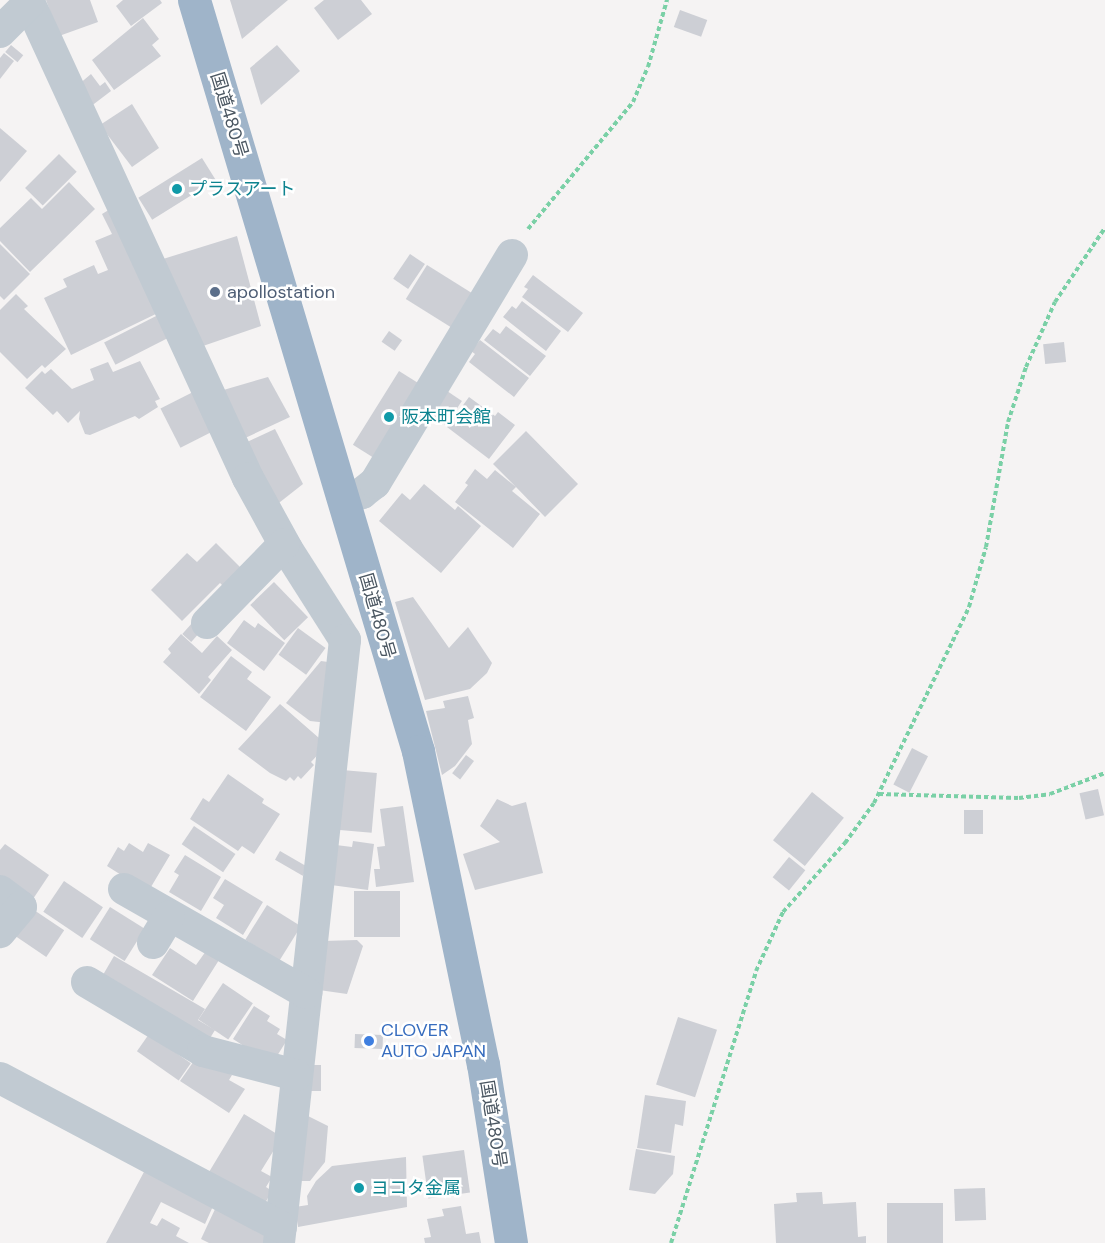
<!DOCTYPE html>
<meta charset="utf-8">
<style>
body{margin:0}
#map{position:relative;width:1105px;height:1243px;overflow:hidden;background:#f5f3f3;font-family:"DM Sans","Noto Sans JP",sans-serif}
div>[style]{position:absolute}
.building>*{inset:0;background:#cdcfd5;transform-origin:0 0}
.path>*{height:4px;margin-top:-2px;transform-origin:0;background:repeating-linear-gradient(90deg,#7ad0a6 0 4.5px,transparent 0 7.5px)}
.minor>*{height:32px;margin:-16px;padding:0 16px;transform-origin:16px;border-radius:16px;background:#c1cad2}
.trunk>*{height:33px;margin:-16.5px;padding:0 16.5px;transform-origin:16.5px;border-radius:16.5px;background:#9fb4c9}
.dots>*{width:16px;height:16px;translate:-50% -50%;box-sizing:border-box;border:3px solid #fff;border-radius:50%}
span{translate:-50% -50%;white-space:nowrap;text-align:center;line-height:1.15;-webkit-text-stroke:5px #fff;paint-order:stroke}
.street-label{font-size:18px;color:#4a5661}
.culture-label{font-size:18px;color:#0d838f}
.left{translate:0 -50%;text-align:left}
.service-label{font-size:18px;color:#4e5e75}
.shop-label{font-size:18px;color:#366cbe}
</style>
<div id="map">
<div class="building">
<div style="clip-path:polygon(46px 0,90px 0,98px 22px,59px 36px)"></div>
<div style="clip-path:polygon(123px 0,160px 0,162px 3px,131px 26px,116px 6px)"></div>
<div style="clip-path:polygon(230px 0,288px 0,242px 39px)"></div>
<div style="clip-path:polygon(324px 0,361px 0,372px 14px,338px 40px,314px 8px)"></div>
<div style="left:680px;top:10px;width:29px;height:18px;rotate:20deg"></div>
<div style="clip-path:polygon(143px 18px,159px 39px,152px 45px,161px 56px,114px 90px,92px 60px)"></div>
<div style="left:11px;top:45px;width:16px;height:9px;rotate:40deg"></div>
<div style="clip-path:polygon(277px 45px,300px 71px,261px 105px,250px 68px)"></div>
<div style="clip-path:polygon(4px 53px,14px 61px,0 79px,0 58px)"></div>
<div style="clip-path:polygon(91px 74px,100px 86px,105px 82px,111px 91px,90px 107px,78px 85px)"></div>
<div style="clip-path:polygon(132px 104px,159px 148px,132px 167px,100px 125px)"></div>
<div style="clip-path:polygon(0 128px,27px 151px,0 182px)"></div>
<div style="left:59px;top:154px;width:25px;height:48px;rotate:45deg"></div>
<div style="left:202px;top:158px;width:26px;height:75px;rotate:58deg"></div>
<div style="clip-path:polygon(69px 182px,95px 209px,30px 272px,0 241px,0 228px,31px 198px,42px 209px)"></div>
<div style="clip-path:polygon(112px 208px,162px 311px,71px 355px,44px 298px,67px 287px,63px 279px,94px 265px,98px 274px,108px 270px,95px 241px,112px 234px,102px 214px)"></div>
<div style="clip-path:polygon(237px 236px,261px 326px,203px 346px,163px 259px)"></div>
<div style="clip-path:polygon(0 244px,30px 274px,4px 300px,0 296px)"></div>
<div style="left:410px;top:254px;width:18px;height:30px;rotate:34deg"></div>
<div style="left:427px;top:265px;width:58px;height:40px;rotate:32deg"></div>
<div style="clip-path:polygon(533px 275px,583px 313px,568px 332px,522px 297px,528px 289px,524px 287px)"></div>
<div style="clip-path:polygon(16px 294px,28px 306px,24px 309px,66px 349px,45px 368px,42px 365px,27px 379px,0 352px,0 310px)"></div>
<div style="clip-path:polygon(522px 301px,561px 331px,546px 351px,503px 317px,512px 306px,516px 309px)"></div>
<div style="left:162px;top:313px;width:25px;height:65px;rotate:63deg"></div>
<div style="clip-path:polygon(506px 326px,546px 356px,530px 376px,484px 340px,493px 329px,500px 334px)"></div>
<div style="left:389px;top:331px;width:16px;height:13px;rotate:35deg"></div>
<div style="clip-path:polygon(480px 340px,529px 378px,514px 397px,469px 362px,475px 354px,471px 351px)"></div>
<div style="left:1064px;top:342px;width:20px;height:21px;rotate:84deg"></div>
<div style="clip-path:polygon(140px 361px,160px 399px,155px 401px,158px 407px,139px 419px,135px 416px,90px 435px,85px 434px,79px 419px,80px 411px,68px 423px,57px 411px,53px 415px,25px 388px,42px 371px,45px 374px,51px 369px,72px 389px,94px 380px,90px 369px,108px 362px,113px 372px)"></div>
<div style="left:399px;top:371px;width:31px;height:87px;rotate:32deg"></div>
<div style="clip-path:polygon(268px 377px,290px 417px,243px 439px,220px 391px)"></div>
<div style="left:197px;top:390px;width:44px;height:41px;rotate:63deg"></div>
<div style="left:447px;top:391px;width:18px;height:29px;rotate:34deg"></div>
<div style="clip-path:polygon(469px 397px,495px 416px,498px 412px,515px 425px,489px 459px,447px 427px)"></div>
<div style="clip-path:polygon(275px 429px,303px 484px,275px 506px,245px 443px)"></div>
<div style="clip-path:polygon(526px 431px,578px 484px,545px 517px,516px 487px,512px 491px,540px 514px,513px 548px,455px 502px,468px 485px,465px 483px,475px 469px,487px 479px,495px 470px,516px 487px,493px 464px)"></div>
<div style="clip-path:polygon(424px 484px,455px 510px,458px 506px,481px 526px,441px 573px,379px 521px,402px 493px,410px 500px)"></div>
<div style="clip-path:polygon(216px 543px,246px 573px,228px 591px,220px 583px,182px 621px,151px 590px,187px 553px,197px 562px)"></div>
<div style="left:274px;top:582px;width:49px;height:33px;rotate:46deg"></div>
<div style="clip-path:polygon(413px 597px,449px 648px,468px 627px,492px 663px,487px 673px,470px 689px,425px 700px,395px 602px)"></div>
<div style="clip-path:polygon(244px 620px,255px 628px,258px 623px,285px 643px,264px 671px,227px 643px)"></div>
<div style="left:193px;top:622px;width:12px;height:16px;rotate:42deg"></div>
<div style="left:298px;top:628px;width:34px;height:33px;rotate:36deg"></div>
<div style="clip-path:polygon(181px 634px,202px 653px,217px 636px,232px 650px,208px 677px,211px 680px,199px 694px,163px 662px,171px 653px,168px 649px)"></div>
<div style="clip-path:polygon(231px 656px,252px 672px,247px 679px,271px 697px,246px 731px,200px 697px)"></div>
<div style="clip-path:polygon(321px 661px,335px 663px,328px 723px,310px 721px,286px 703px)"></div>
<div style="clip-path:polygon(468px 696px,474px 718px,468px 720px,472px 744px,455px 766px,442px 775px,426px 711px,445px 708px,443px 701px)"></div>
<div style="clip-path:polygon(280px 704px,327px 745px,311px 762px,314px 765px,301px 779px,298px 776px,294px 781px,290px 777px,286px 781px,270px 773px,238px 749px)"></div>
<div style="left:912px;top:748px;width:18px;height:41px;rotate:27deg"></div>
<div style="left:466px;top:755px;width:10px;height:23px;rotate:37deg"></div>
<div style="left:342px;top:770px;width:35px;height:60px;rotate:5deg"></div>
<div style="clip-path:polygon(228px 774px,264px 799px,262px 803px,280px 814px,254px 854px,242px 846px,238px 851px,190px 819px,203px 798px,209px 802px)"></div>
<div style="left:1098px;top:789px;width:27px;height:19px;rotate:77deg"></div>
<div style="left:812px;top:792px;width:41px;height:62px;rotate:39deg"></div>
<div style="clip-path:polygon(497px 799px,512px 806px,526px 802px,543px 873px,475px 890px,463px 854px,500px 842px,480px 826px)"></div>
<div style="clip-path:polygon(403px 806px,414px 882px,376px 887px,374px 869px,380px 869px,377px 847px,385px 846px,380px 809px)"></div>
<div style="left:964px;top:810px;width:19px;height:24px"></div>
<div style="left:194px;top:826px;width:50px;height:22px;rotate:34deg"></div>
<div style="clip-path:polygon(353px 841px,374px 844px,368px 890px,331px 885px,336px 845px,352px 847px)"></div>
<div style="clip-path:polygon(129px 843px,143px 852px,148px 843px,170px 855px,148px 892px,107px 866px,118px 847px,124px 851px)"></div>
<div style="clip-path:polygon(5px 844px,49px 875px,31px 902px,0 880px,0 850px)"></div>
<div style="left:280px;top:851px;width:32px;height:10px;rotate:30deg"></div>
<div style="clip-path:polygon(185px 855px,221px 877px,201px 911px,169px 892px,179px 875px,174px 872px)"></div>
<div style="left:789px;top:857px;width:21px;height:26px;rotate:39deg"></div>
<div style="clip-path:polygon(225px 879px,263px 902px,243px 935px,216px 918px,224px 905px,213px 898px)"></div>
<div style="left:64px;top:881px;width:47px;height:37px;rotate:34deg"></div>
<div style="left:354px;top:891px;width:46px;height:46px"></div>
<div style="left:267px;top:905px;width:40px;height:41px;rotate:32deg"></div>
<div style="left:110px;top:907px;width:41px;height:38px;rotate:32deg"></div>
<div style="left:31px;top:908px;width:40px;height:32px;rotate:34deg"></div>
<div style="clip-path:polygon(357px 940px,363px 946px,347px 994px,319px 990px,323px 941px)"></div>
<div style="clip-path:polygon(170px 948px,196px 965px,206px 951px,219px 960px,193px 1001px,152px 975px)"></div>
<div style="clip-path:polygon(114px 956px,205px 1009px,198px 1020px,215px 1030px,207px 1043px,100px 980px)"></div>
<div style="left:223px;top:983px;width:36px;height:44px;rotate:34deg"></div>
<div style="clip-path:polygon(254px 1006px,270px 1016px,267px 1021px,280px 1029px,277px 1034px,287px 1040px,272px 1064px,233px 1039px)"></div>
<div style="left:678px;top:1017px;width:41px;height:71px;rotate:18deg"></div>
<div style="left:149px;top:1034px;width:51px;height:21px;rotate:35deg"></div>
<div style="left:355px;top:1034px;width:28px;height:14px;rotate:2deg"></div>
<div style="clip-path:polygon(196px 1058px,232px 1075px,229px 1080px,245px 1089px,229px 1113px,180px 1081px)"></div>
<div style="left:307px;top:1065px;width:14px;height:26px"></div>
<div style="clip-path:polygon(645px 1095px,686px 1101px,683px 1126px,675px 1124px,671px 1153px,637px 1148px)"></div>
<div style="clip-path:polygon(302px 1113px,328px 1126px,325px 1162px,310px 1181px,295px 1181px)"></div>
<div style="clip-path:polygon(244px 1114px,282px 1137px,261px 1171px,272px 1177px,266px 1187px,272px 1191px,261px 1210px,206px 1177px)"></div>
<div style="clip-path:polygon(636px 1149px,675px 1156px,673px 1174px,655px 1194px,629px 1190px)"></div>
<div style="left:464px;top:1150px;width:43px;height:42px;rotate:82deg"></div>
<div style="clip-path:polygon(406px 1157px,407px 1207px,298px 1227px,295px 1207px,308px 1205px,307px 1196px,316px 1181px,332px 1166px)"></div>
<div style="clip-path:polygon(145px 1170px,214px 1204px,205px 1224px,161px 1202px,150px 1223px,157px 1226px,162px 1218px,180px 1228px,176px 1236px,189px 1243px,106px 1243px)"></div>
<div style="left:985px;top:1188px;width:32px;height:31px;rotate:88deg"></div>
<div style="clip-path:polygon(822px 1192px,823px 1204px,856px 1202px,858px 1237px,866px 1236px,866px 1243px,776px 1243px,774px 1204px,797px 1202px,796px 1193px)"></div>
<div style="left:887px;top:1203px;width:56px;height:40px"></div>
<div style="clip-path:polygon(461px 1206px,466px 1234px,479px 1232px,481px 1243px,425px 1243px,424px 1238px,431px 1237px,427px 1219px,444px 1216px,442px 1209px)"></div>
<div style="clip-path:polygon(216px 1207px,270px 1234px,265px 1243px,209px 1243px,201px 1239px)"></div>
</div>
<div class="path">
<div style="left:528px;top:229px;width:165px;rotate:-50.4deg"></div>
<div style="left:633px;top:102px;width:38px;rotate:-67deg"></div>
<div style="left:648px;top:67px;width:70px;rotate:-74.2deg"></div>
<div style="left:879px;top:794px;width:140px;rotate:1.6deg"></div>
<div style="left:1019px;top:798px;width:31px;rotate:-7deg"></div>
<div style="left:1050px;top:794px;width:59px;rotate:-20.9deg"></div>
<div style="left:671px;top:1243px;width:285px;rotate:-72.6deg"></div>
<div style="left:756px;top:971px;width:65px;rotate:-65.4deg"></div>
<div style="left:783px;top:912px;width:93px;rotate:-48.1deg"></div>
<div style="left:845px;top:843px;width:49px;rotate:-54.1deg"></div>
<div style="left:874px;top:803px;width:218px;rotate:-64.1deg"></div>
<div style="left:969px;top:607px;width:62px;rotate:-74.2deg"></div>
<div style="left:986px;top:547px;width:127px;rotate:-80deg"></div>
<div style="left:1008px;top:422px;width:58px;rotate:-71.9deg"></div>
<div style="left:1026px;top:367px;width:71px;rotate:-66deg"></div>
<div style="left:1055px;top:302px;width:89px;rotate:-56deg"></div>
</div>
<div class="minor">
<div style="left:28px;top:0;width:526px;rotate:65.29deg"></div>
<div style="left:248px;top:478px;width:81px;rotate:61.2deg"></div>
<div style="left:287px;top:549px;width:108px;rotate:57.5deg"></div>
<div style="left:345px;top:640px;width:607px;rotate:96.25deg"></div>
<div style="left:0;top:32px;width:41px;rotate:-45deg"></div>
<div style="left:344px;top:499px;width:19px;rotate:-18deg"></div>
<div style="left:362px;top:493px;width:16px;rotate:-38deg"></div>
<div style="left:375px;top:483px;width:266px;rotate:-59deg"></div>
<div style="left:207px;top:623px;width:110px;rotate:-45.7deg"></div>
<div style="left:124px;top:889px;width:210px;rotate:29.7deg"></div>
<div style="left:0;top:891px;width:26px;rotate:37deg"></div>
<div style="left:21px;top:907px;width:33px;rotate:130deg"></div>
<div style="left:153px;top:943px;width:31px;rotate:-59deg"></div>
<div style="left:87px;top:982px;width:135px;rotate:30.7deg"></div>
<div style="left:203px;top:1051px;width:96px;rotate:14.5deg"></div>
<div style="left:0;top:1078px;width:318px;rotate:27.9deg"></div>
</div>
<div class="trunk">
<div style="left:194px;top:0;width:784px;rotate:73.39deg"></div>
<div style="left:418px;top:751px;width:320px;rotate:78.3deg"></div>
<div style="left:483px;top:1064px;width:181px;rotate:81.1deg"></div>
</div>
<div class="dots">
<div style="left:177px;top:189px;background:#0f9aa8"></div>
<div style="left:215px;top:292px;background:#5c6f8a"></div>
<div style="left:389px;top:417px;background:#0f9aa8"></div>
<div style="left:369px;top:1041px;background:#3f7fe0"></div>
<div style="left:359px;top:1188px;background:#0f9aa8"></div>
</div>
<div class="street-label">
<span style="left:229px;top:115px;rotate:73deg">国道480号</span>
<span style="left:377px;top:616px;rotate:74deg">国道480号</span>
<span style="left:493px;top:1124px;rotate:81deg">国道480号</span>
</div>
<div class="culture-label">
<span class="left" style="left:189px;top:189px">プラスアート</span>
<span class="left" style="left:401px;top:417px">阪本町会館</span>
<span class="left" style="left:371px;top:1188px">ヨコタ金属</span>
</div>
<div class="service-label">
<span class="left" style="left:227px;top:292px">apollostation</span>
</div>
<div class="shop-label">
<span class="left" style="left:381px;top:1041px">CLOVER<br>AUTO JAPAN</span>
</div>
</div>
